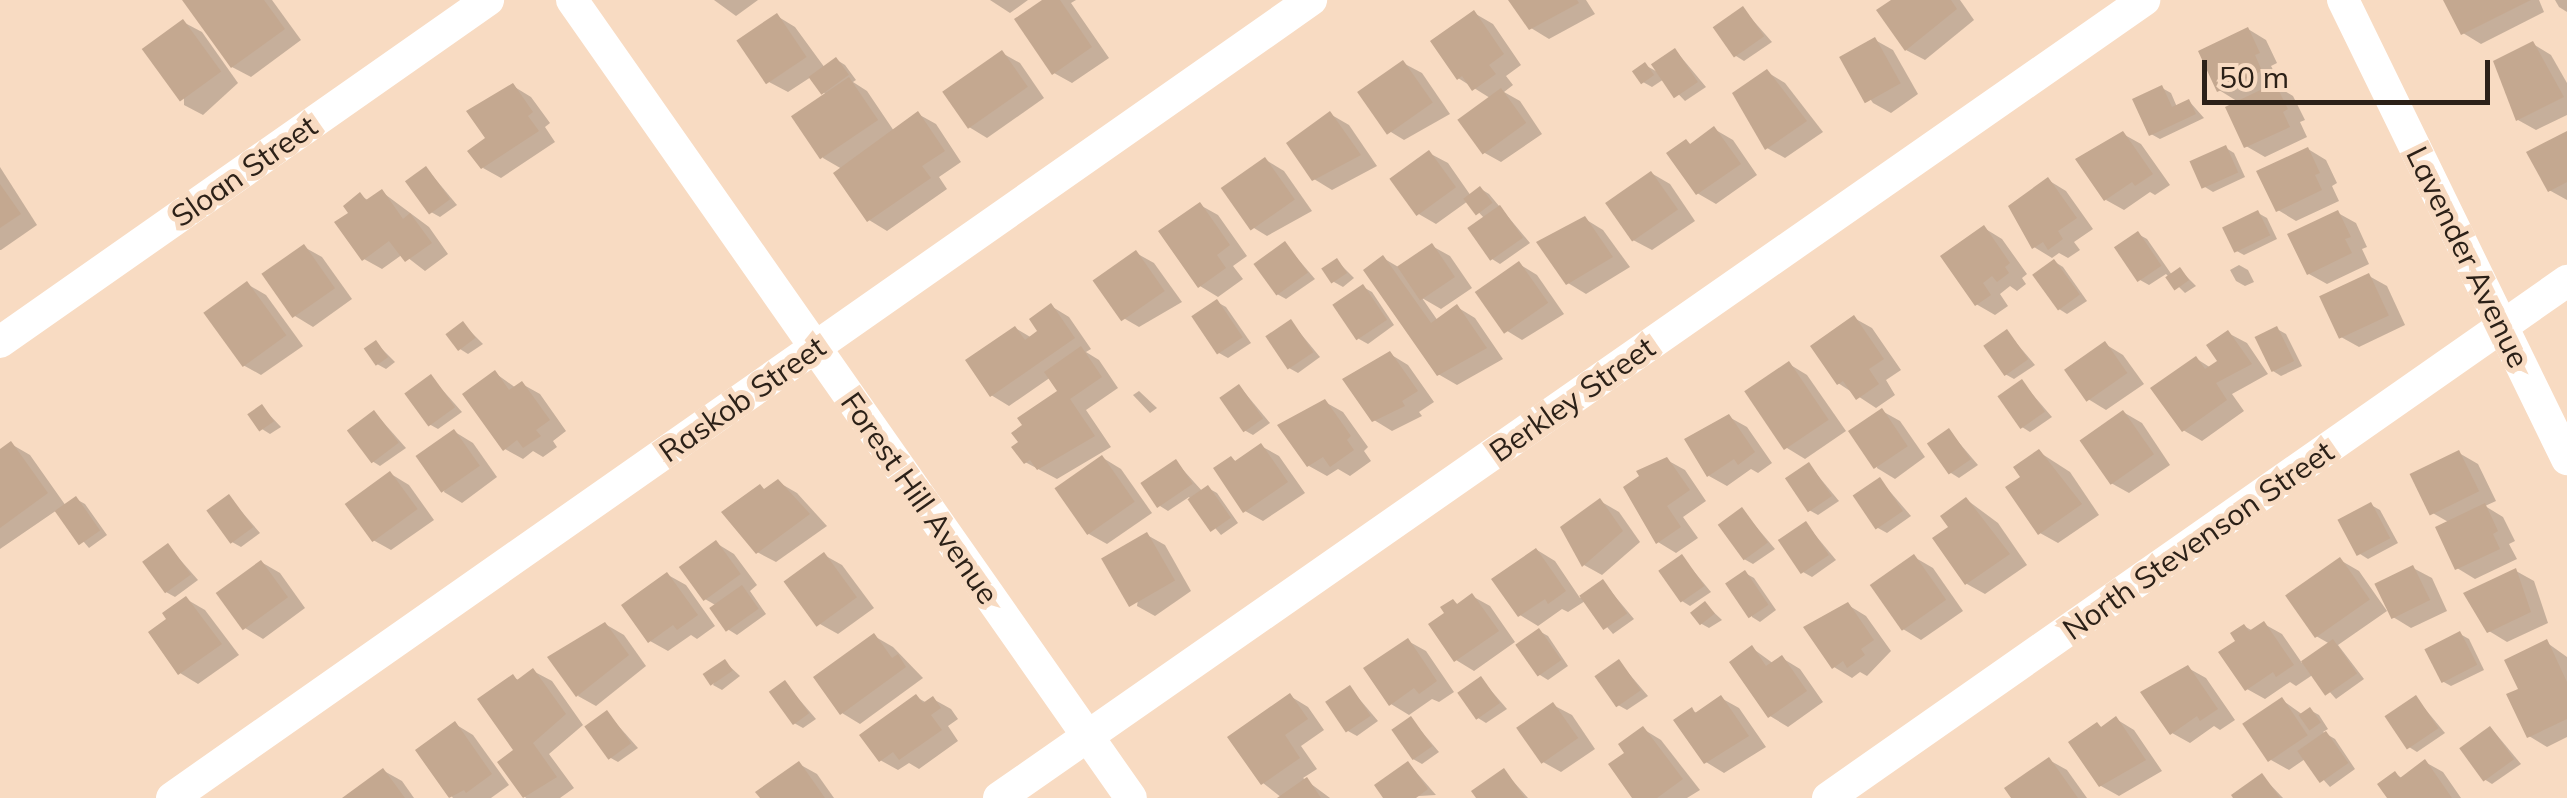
<!DOCTYPE html>
<style>
body{margin:0}
#map{position:relative;width:2567px;height:798px;overflow:hidden;background:#f8dbc2;font-family:Mulish,sans-serif}
div>[style]{position:absolute}
.shadow>*{inset:0;background:#0003}
.building>*{inset:0;background:#c4a890;transform-origin:0 0}
.minor>*{height:32px;margin:-16px;padding:0 16px;transform-origin:16px;border-radius:16px;background:#fff}
span{translate:-50% -50%;white-space:nowrap;text-align:center;line-height:1.15;-webkit-text-stroke:10px #f8dbc2;paint-order:stroke}
.street-label{font-size:30px;color:#2c2118}
.scale{position:absolute;left:2202px;top:60px;width:288px;height:45px;box-sizing:border-box;border:5px solid #2c2118;border-top:0;padding-left:12px;font-size:30px;line-height:35px;white-space:nowrap;color:#2c2118;-webkit-text-stroke:8px #f8dbc2;paint-order:stroke}
</style>
<div id="map">
<div class="shadow">
<div style="clip-path:polygon(185px 0,272px 0,301px 40px,251px 77px,232px 67px)"></div>
<div style="clip-path:polygon(714px 0,758px 0,736px 16px)"></div>
<div style="clip-path:polygon(990px 0,1028px 0,1010px 13px)"></div>
<div style="clip-path:polygon(1043px 0,1076px 0,1071px 3px,1109px 58px,1072px 83px,1054px 73px)"></div>
<div style="clip-path:polygon(1511px 0,1586px 0,1595px 14px,1549px 39px,1531px 28px)"></div>
<div style="clip-path:polygon(1895px 0,1960px 0,1974px 20px,1925px 60px,1906px 50px)"></div>
<div style="clip-path:polygon(2449px 0,2539px 0,2544px 12px,2481px 44px,2463px 33px)"></div>
<div style="clip-path:polygon(2555px 0,2567px 0,2567px 12px,2559px 7px)"></div>
<div style="clip-path:polygon(1743px 9px,1772px 42px,1744px 61px,1736px 56px)"></div>
<div style="clip-path:polygon(1474px 13px,1493px 24px,1521px 65px,1506px 76px,1513px 85px,1504px 92px,1520px 101px,1542px 134px,1501px 162px,1483px 152px,1490px 98px,1458px 78px)"></div>
<div style="clip-path:polygon(777px 16px,795px 27px,825px 68px,837px 60px,845px 65px,856px 80px,853px 82px,867px 91px,894px 131px,918px 114px,936px 124px,961px 162px,939px 177px,947px 189px,887px 231px,869px 220px,842px 169px,823px 158px,827px 96px,811px 77px,788px 92px,769px 82px)"></div>
<div style="clip-path:polygon(183px 22px,202px 32px,238px 83px,203px 115px,184px 105px)"></div>
<div style="clip-path:polygon(2248px 29px,2266px 40px,2277px 63px,2271px 66px,2279px 81px,2273px 84px,2293px 96px,2305px 120px,2300px 122px,2307px 137px,2265px 157px,2246px 146px,2240px 103px,2219px 90px)"></div>
<div style="clip-path:polygon(1875px 40px,1893px 50px,1918px 94px,1891px 113px,1873px 103px,1844px 61px)"></div>
<div style="clip-path:polygon(2533px 44px,2551px 55px,2567px 83px,2567px 115px,2536px 130px,2518px 120px)"></div>
<div style="clip-path:polygon(1676px 51px,1706px 87px,1685px 101px,1664px 79px,1652px 87px,1643px 82px,1645px 65px,1661px 74px)"></div>
<div style="clip-path:polygon(1002px 53px,1020px 63px,1044px 98px,987px 138px,969px 127px)"></div>
<div style="clip-path:polygon(1403px 63px,1422px 73px,1450px 114px,1404px 140px,1386px 129px)"></div>
<div style="clip-path:polygon(1767px 72px,1785px 83px,1823px 132px,1785px 158px,1767px 148px)"></div>
<div style="clip-path:polygon(513px 86px,531px 97px,550px 123px,545px 127px,555px 142px,501px 178px,483px 168px)"></div>
<div style="clip-path:polygon(2162px 88px,2171px 93px,2177px 107px,2189px 101px,2204px 118px,2160px 139px,2151px 134px)"></div>
<div style="clip-path:polygon(1330px 114px,1349px 125px,1377px 166px,1332px 190px,1314px 179px)"></div>
<div style="clip-path:polygon(1714px 129px,1733px 140px,1757px 175px,1716px 204px,1697px 193px,1686px 142px,1692px 145px)"></div>
<div style="clip-path:polygon(2123px 134px,2141px 144px,2170px 185px,2155px 195px,2150px 192px,2124px 210px,2106px 200px)"></div>
<div style="clip-path:polygon(2567px 134px,2567px 200px,2549px 190px)"></div>
<div style="clip-path:polygon(2226px 148px,2234px 153px,2245px 177px,2213px 192px,2205px 187px)"></div>
<div style="clip-path:polygon(2308px 149px,2326px 160px,2337px 183px,2332px 186px,2339px 201px,2296px 221px,2278px 210px)"></div>
<div style="clip-path:polygon(1429px 153px,1448px 163px,1471px 196px,1481px 189px,1489px 194px,1530px 243px,1500px 264px,1492px 259px,1485px 219px,1468px 201px,1436px 224px,1417px 213px)"></div>
<div style="clip-path:polygon(1266px 160px,1284px 171px,1312px 211px,1267px 236px,1249px 225px)"></div>
<div style="clip-path:polygon(0 167px,37px 225px,1px 250px,0 250px)"></div>
<div style="clip-path:polygon(427px 169px,457px 205px,440px 217px,431px 212px)"></div>
<div style="clip-path:polygon(1651px 173px,1670px 184px,1695px 221px,1652px 250px,1633px 240px)"></div>
<div style="clip-path:polygon(2048px 180px,2066px 191px,2093px 229px,2074px 242px,2080px 250px,2068px 258px,2059px 253px,2052px 258px,2034px 247px)"></div>
<div style="clip-path:polygon(382px 192px,429px 227px,448px 254px,425px 271px,403px 254px,382px 269px,364px 259px,352px 213px,360px 195px,369px 201px)"></div>
<div style="clip-path:polygon(1200px 205px,1218px 215px,1247px 256px,1233px 266px,1243px 279px,1218px 297px,1200px 286px)"></div>
<div style="clip-path:polygon(2258px 213px,2267px 218px,2277px 239px,2244px 255px,2235px 250px)"></div>
<div style="clip-path:polygon(2338px 213px,2356px 223px,2367px 247px,2362px 249px,2369px 264px,2327px 284px,2309px 274px)"></div>
<div style="clip-path:polygon(1585px 219px,1603px 230px,1630px 267px,1586px 294px,1568px 283px)"></div>
<div style="clip-path:polygon(1984px 228px,2002px 239px,2027px 274px,2022px 278px,2026px 284px,2017px 291px,2010px 286px,2000px 294px,2008px 306px,1995px 315px,1976px 304px)"></div>
<div style="clip-path:polygon(2138px 234px,2147px 239px,2172px 275px,2180px 270px,2196px 286px,2185px 293px,2166px 274px,2149px 285px,2140px 280px)"></div>
<div style="clip-path:polygon(1285px 244px,1315px 279px,1286px 299px,1277px 294px)"></div>
<div style="clip-path:polygon(1432px 246px,1450px 256px,1472px 288px,1441px 309px,1422px 298px,1438px 321px,1457px 307px,1475px 318px,1503px 359px,1457px 385px,1438px 374px,1383px 258px,1400px 268px)"></div>
<div style="clip-path:polygon(304px 247px,322px 257px,352px 299px,313px 327px,295px 316px)"></div>
<div style="clip-path:polygon(1136px 253px,1154px 263px,1182px 302px,1139px 327px,1120px 316px)"></div>
<div style="clip-path:polygon(1337px 261px,1354px 278px,1343px 287px,1334px 282px)"></div>
<div style="clip-path:polygon(2055px 262px,2063px 267px,2087px 301px,2067px 314px,2059px 309px)"></div>
<div style="clip-path:polygon(1519px 264px,1537px 275px,1564px 314px,1522px 340px,1504px 329px)"></div>
<div style="clip-path:polygon(2239px 265px,2248px 270px,2254px 282px,2245px 286px,2236px 281px,2230px 270px)"></div>
<div style="clip-path:polygon(2369px 276px,2387px 286px,2405px 325px,2359px 347px,2341px 337px)"></div>
<div style="clip-path:polygon(247px 284px,266px 295px,303px 346px,261px 375px,243px 365px)"></div>
<div style="clip-path:polygon(1363px 287px,1372px 292px,1394px 325px,1368px 344px,1359px 339px)"></div>
<div style="clip-path:polygon(1217px 302px,1226px 307px,1251px 343px,1228px 358px,1219px 353px)"></div>
<div style="clip-path:polygon(1051px 306px,1069px 317px,1091px 349px,1086px 352px,1099px 360px,1118px 388px,1086px 410px,1111px 447px,1057px 479px,1025px 462px,1060px 391px,1051px 377px,1009px 406px,991px 395px,1015px 328px,1032px 338px,1041px 332px)"></div>
<div style="clip-path:polygon(1854px 318px,1872px 328px,1901px 370px,1886px 380px,1895px 395px,1876px 408px,1838px 383px)"></div>
<div style="clip-path:polygon(1291px 322px,1320px 357px,1298px 373px,1289px 368px)"></div>
<div style="clip-path:polygon(463px 324px,483px 344px,468px 354px,460px 349px)"></div>
<div style="clip-path:polygon(2277px 329px,2286px 334px,2302px 366px,2281px 376px,2273px 371px)"></div>
<div style="clip-path:polygon(2007px 332px,2035px 365px,2014px 379px,2005px 374px)"></div>
<div style="clip-path:polygon(2228px 333px,2247px 343px,2268px 374px,2232px 394px,2244px 411px,2202px 441px,2183px 430px,2197px 359px,2211px 368px,2221px 361px)"></div>
<div style="clip-path:polygon(376px 343px,395px 362px,386px 369px,377px 364px)"></div>
<div style="clip-path:polygon(2105px 344px,2123px 355px,2144px 384px,2106px 410px,2088px 399px)"></div>
<div style="clip-path:polygon(1390px 354px,1408px 365px,1434px 402px,1419px 412px,1422px 416px,1392px 431px,1374px 420px)"></div>
<div style="clip-path:polygon(1789px 364px,1807px 375px,1846px 431px,1805px 459px,1787px 448px)"></div>
<div style="clip-path:polygon(495px 373px,516px 388px,522px 384px,540px 394px,566px 431px,553px 441px,557px 447px,543px 457px,533px 451px,523px 459px,505px 449px)"></div>
<div style="clip-path:polygon(431px 377px,462px 412px,438px 429px,429px 424px)"></div>
<div style="clip-path:polygon(2022px 382px,2052px 417px,2030px 432px,2022px 427px)"></div>
<div style="clip-path:polygon(1240px 387px,1270px 423px,1253px 435px,1244px 430px)"></div>
<div style="clip-path:polygon(1139px 391px,1157px 408px,1150px 413px,1133px 395px)"></div>
<div style="clip-path:polygon(1325px 402px,1343px 412px,1368px 447px,1364px 451px,1371px 461px,1350px 476px,1338px 469px,1327px 476px,1309px 466px)"></div>
<div style="clip-path:polygon(262px 407px,281px 427px,270px 434px,262px 429px)"></div>
<div style="clip-path:polygon(1882px 411px,1900px 421px,1925px 457px,1895px 479px,1877px 468px)"></div>
<div style="clip-path:polygon(2123px 412px,2142px 423px,2170px 465px,2129px 493px,2111px 483px)"></div>
<div style="clip-path:polygon(375px 413px,406px 448px,380px 466px,372px 461px)"></div>
<div style="clip-path:polygon(1729px 417px,1747px 427px,1772px 463px,1758px 473px,1751px 469px,1727px 486px,1709px 476px)"></div>
<div style="clip-path:polygon(1949px 431px,1978px 465px,1959px 478px,1951px 473px)"></div>
<div style="clip-path:polygon(455px 432px,473px 443px,497px 477px,462px 503px,444px 492px)"></div>
<div style="clip-path:polygon(11px 444px,30px 455px,66px 506px,76px 499px,85px 504px,107px 535px,89px 548px,57px 510px,0 549px,0 452px)"></div>
<div style="clip-path:polygon(1261px 446px,1279px 456px,1305px 493px,1263px 521px,1245px 511px,1232px 459px,1237px 462px)"></div>
<div style="clip-path:polygon(2039px 452px,2070px 472px,2099px 515px,2058px 543px,2040px 533px,2024px 477px)"></div>
<div style="clip-path:polygon(2459px 453px,2478px 464px,2496px 501px,2485px 506px,2503px 517px,2515px 541px,2509px 544px,2517px 559px,2475px 579px,2457px 568px,2450px 523px,2431px 512px)"></div>
<div style="clip-path:polygon(1103px 458px,1121px 469px,1152px 513px,1107px 544px,1089px 534px)"></div>
<div style="clip-path:polygon(1667px 460px,1685px 470px,1706px 501px,1683px 517px,1698px 538px,1676px 553px,1658px 542px)"></div>
<div style="clip-path:polygon(1176px 462px,1203px 492px,1208px 488px,1217px 493px,1238px 523px,1221px 535px,1189px 497px,1168px 511px,1160px 506px)"></div>
<div style="clip-path:polygon(1809px 465px,1839px 501px,1818px 515px,1809px 510px)"></div>
<div style="clip-path:polygon(391px 474px,409px 485px,434px 520px,391px 550px,373px 540px)"></div>
<div style="clip-path:polygon(1880px 480px,1911px 516px,1887px 533px,1878px 528px)"></div>
<div style="clip-path:polygon(778px 482px,797px 493px,827px 526px,776px 562px,757px 552px,767px 491px)"></div>
<div style="clip-path:polygon(229px 497px,260px 533px,241px 547px,232px 542px)"></div>
<div style="clip-path:polygon(1967px 500px,1998px 523px,2027px 565px,1985px 594px,1967px 584px,1951px 528px)"></div>
<div style="clip-path:polygon(1600px 501px,1619px 512px,1640px 542px,1602px 575px,1584px 565px)"></div>
<div style="clip-path:polygon(2371px 505px,2380px 510px,2398px 543px,2368px 559px,2360px 554px)"></div>
<div style="clip-path:polygon(1742px 510px,1775px 549px,1753px 564px,1744px 559px)"></div>
<div style="clip-path:polygon(1806px 524px,1836px 560px,1812px 577px,1803px 572px)"></div>
<div style="clip-path:polygon(1147px 535px,1165px 545px,1191px 591px,1155px 616px,1137px 606px)"></div>
<div style="clip-path:polygon(716px 543px,734px 554px,757px 585px,750px 591px,766px 614px,737px 635px,729px 630px,717px 606px,705px 599px)"></div>
<div style="clip-path:polygon(168px 546px,198px 580px,175px 597px,166px 592px)"></div>
<div style="clip-path:polygon(1537px 550px,1555px 561px,1580px 598px,1603px 582px,1634px 619px,1613px 634px,1585px 601px,1568px 612px,1562px 609px,1538px 626px,1520px 615px)"></div>
<div style="clip-path:polygon(824px 555px,842px 565px,874px 608px,838px 634px,820px 624px)"></div>
<div style="clip-path:polygon(1682px 557px,1711px 592px,1690px 606px,1682px 601px)"></div>
<div style="clip-path:polygon(1914px 557px,1933px 568px,1963px 611px,1921px 640px,1903px 629px)"></div>
<div style="clip-path:polygon(2340px 560px,2359px 571px,2387px 611px,2338px 645px,2364px 679px,2336px 699px,2314px 674px,2296px 686px,2290px 682px,2265px 699px,2247px 689px,2239px 642px,2244px 626px,2253px 631px,2264px 624px,2282px 634px,2302px 663px,2330px 644px,2316px 636px)"></div>
<div style="clip-path:polygon(261px 562px,280px 573px,305px 608px,263px 639px,245px 628px)"></div>
<div style="clip-path:polygon(2413px 568px,2432px 578px,2447px 611px,2411px 628px,2393px 617px)"></div>
<div style="clip-path:polygon(2516px 571px,2534px 581px,2548px 623px,2507px 642px,2489px 631px)"></div>
<div style="clip-path:polygon(1745px 573px,1754px 578px,1776px 610px,1760px 622px,1752px 617px)"></div>
<div style="clip-path:polygon(668px 575px,686px 585px,715px 626px,697px 639px,691px 635px,668px 651px,650px 641px)"></div>
<div style="clip-path:polygon(1472px 596px,1490px 606px,1515px 642px,1474px 671px,1456px 660px,1453px 602px,1459px 605px)"></div>
<div style="clip-path:polygon(186px 599px,205px 610px,239px 655px,198px 684px,180px 673px,170px 619px)"></div>
<div style="clip-path:polygon(1705px 604px,1722px 620px,1709px 628px,1700px 623px)"></div>
<div style="clip-path:polygon(1848px 605px,1866px 616px,1891px 651px,1867px 676px,1860px 672px,1852px 678px,1834px 667px)"></div>
<div style="clip-path:polygon(605px 624px,624px 635px,646px 666px,596px 706px,578px 696px)"></div>
<div style="clip-path:polygon(1539px 631px,1548px 636px,1568px 666px,1548px 680px,1540px 675px)"></div>
<div style="clip-path:polygon(2460px 634px,2469px 639px,2484px 670px,2451px 686px,2442px 681px)"></div>
<div style="clip-path:polygon(874px 636px,893px 647px,923px 678px,860px 724px,842px 713px)"></div>
<div style="clip-path:polygon(1408px 641px,1426px 651px,1454px 692px,1439px 702px,1432px 699px,1409px 715px,1391px 704px)"></div>
<div style="clip-path:polygon(2546px 642px,2567px 657px,2567px 737px,2547px 747px,2529px 736px,2521px 690px)"></div>
<div style="clip-path:polygon(1752px 648px,1774px 664px,1782px 658px,1800px 669px,1823px 702px,1788px 727px,1770px 716px)"></div>
<div style="clip-path:polygon(725px 662px,740px 676px,722px 690px,713px 685px)"></div>
<div style="clip-path:polygon(1619px 662px,1648px 696px,1627px 710px,1618px 705px)"></div>
<div style="clip-path:polygon(2188px 668px,2206px 678px,2235px 720px,2220px 730px,2214px 726px,2190px 743px,2172px 733px)"></div>
<div style="clip-path:polygon(533px 671px,552px 681px,583px 725px,549px 754px,574px 788px,560px 798px,526px 798px,501px 763px,517px 751px,513px 677px,520px 681px)"></div>
<div style="clip-path:polygon(1481px 679px,1507px 709px,1486px 723px,1478px 718px)"></div>
<div style="clip-path:polygon(785px 683px,816px 719px,803px 728px,794px 723px)"></div>
<div style="clip-path:polygon(1350px 688px,1378px 721px,1357px 736px,1348px 731px)"></div>
<div style="clip-path:polygon(1290px 696px,1308px 707px,1324px 730px,1301px 746px,1317px 769px,1303px 778px,1330px 798px,1282px 798px,1263px 783px)"></div>
<div style="clip-path:polygon(916px 697px,927px 703px,933px 699px,951px 709px,958px 719px,948px 726px,958px 741px,919px 769px,909px 763px,898px 770px,880px 760px)"></div>
<div style="clip-path:polygon(1721px 698px,1739px 708px,1766px 747px,1724px 773px,1706px 762px,1692px 710px,1698px 714px)"></div>
<div style="clip-path:polygon(2416px 698px,2445px 733px,2417px 752px,2409px 747px)"></div>
<div style="clip-path:polygon(2282px 700px,2303px 715px,2310px 710px,2319px 715px,2328px 729px,2323px 732px,2335px 739px,2355px 769px,2330px 787px,2305px 759px,2289px 770px,2271px 760px)"></div>
<div style="clip-path:polygon(1553px 705px,1572px 715px,1595px 749px,1561px 772px,1543px 762px)"></div>
<div style="clip-path:polygon(607px 713px,638px 748px,618px 762px,609px 757px)"></div>
<div style="clip-path:polygon(1411px 719px,1439px 752px,1422px 764px,1413px 759px)"></div>
<div style="clip-path:polygon(2116px 719px,2134px 730px,2162px 771px,2119px 796px,2101px 786px,2097px 725px,2103px 728px)"></div>
<div style="clip-path:polygon(455px 724px,473px 735px,509px 785px,491px 798px,453px 798px,418px 751px)"></div>
<div style="clip-path:polygon(2491px 728px,2521px 764px,2492px 784px,2484px 779px)"></div>
<div style="clip-path:polygon(1643px 729px,1661px 740px,1700px 790px,1687px 798px,1635px 798px,1628px 753px)"></div>
<div style="clip-path:polygon(2049px 760px,2067px 770px,2087px 798px,2014px 798px)"></div>
<div style="clip-path:polygon(2425px 762px,2443px 772px,2461px 798px,2390px 798px,2396px 774px,2403px 779px)"></div>
<div style="clip-path:polygon(799px 764px,817px 774px,834px 798px,763px 798px)"></div>
<div style="clip-path:polygon(1409px 764px,1436px 795px,1386px 798px)"></div>
<div style="clip-path:polygon(384px 771px,402px 781px,414px 798px,346px 798px)"></div>
<div style="clip-path:polygon(1504px 771px,1528px 798px,1479px 798px)"></div>
<div style="clip-path:polygon(2262px 776px,2283px 798px,2236px 798px)"></div>
</div>
<div class="building">
<div style="clip-path:polygon(182px 0,264px 0,285px 29px,231px 68px)"></div>
<div style="clip-path:polygon(1042px 0,1060px 0,1092px 47px,1052px 75px,1014px 19px)"></div>
<div style="clip-path:polygon(1508px 0,1577px 0,1579px 3px,1529px 30px)"></div>
<div style="clip-path:polygon(1891px 0,1951px 0,1957px 9px,1905px 51px,1876px 10px)"></div>
<div style="clip-path:polygon(2443px 0,2531px 0,2461px 35px)"></div>
<div style="left:1743px;top:6px;width:37px;height:37px;rotate:55deg"></div>
<div style="clip-path:polygon(1474px 10px,1504px 54px,1489px 65px,1496px 74px,1472px 91px,1462px 76px,1457px 80px,1430px 41px)"></div>
<div style="left:777px;top:13px;width:53px;height:49px;rotate:56deg"></div>
<div style="left:183px;top:19px;width:65px;height:51px;rotate:54deg"></div>
<div style="clip-path:polygon(2248px 27px,2260px 53px,2255px 55px,2262px 71px,2217px 92px,2198px 51px)"></div>
<div style="left:1875px;top:37px;width:53px;height:41px;rotate:61deg"></div>
<div style="clip-path:polygon(2533px 41px,2564px 97px,2516px 121px,2493px 61px)"></div>
<div style="left:1675px;top:48px;width:41px;height:29px;rotate:56deg"></div>
<div style="left:1002px;top:50px;width:45px;height:73px;rotate:55deg"></div>
<div style="left:836px;top:57px;width:22px;height:34px;rotate:54deg"></div>
<div style="left:1403px;top:60px;width:52px;height:56px;rotate:55deg"></div>
<div style="left:1645px;top:62px;width:16px;height:16px;rotate:55deg"></div>
<div style="clip-path:polygon(1767px 69px,1807px 121px,1765px 150px,1732px 93px)"></div>
<div style="left:849px;top:77px;width:52px;height:70px;rotate:56deg"></div>
<div style="clip-path:polygon(513px 83px,533px 112px,528px 116px,539px 131px,481px 169px,467px 151px,485px 138px,466px 111px)"></div>
<div style="clip-path:polygon(2275px 83px,2288px 109px,2283px 112px,2290px 127px,2244px 148px,2225px 107px)"></div>
<div style="clip-path:polygon(2162px 85px,2172px 107px,2189px 99px,2196px 114px,2149px 136px,2132px 99px)"></div>
<div style="left:1501px;top:88px;width:43px;height:54px;rotate:54deg"></div>
<div style="clip-path:polygon(918px 111px,945px 151px,922px 166px,931px 178px,867px 222px,833px 173px)"></div>
<div style="clip-path:polygon(1330px 111px,1361px 155px,1312px 181px,1286px 143px)"></div>
<div style="clip-path:polygon(1714px 126px,1741px 164px,1696px 195px,1666px 153px,1686px 139px,1690px 144px)"></div>
<div style="clip-path:polygon(2123px 131px,2153px 174px,2135px 186px,2132px 182px,2104px 201px,2075px 159px)"></div>
<div style="clip-path:polygon(2567px 131px,2567px 182px,2548px 192px,2526px 152px)"></div>
<div style="left:2226px;top:145px;width:30px;height:40px;rotate:66deg"></div>
<div style="clip-path:polygon(2308px 147px,2320px 173px,2315px 175px,2322px 190px,2276px 212px,2256px 171px)"></div>
<div style="left:1429px;top:150px;width:46px;height:49px;rotate:54deg"></div>
<div style="left:1265px;top:157px;width:52px;height:54px;rotate:55deg"></div>
<div style="left:426px;top:166px;width:41px;height:26px;rotate:54deg"></div>
<div style="left:1651px;top:171px;width:47px;height:56px;rotate:55deg"></div>
<div style="clip-path:polygon(2048px 177px,2077px 218px,2058px 231px,2063px 239px,2048px 250px,2043px 242px,2032px 249px,2008px 206px)"></div>
<div style="clip-path:polygon(0 184px,21px 214px,0 228px)"></div>
<div style="left:1480px;top:186px;width:21px;height:21px;rotate:53deg"></div>
<div style="clip-path:polygon(382px 189px,403px 219px,410px 213px,432px 243px,405px 262px,389px 241px,362px 261px,334px 222px,348px 213px,343px 206px,360px 192px,366px 200px)"></div>
<div style="clip-path:polygon(1200px 202px,1230px 245px,1217px 255px,1226px 268px,1198px 288px,1158px 231px)"></div>
<div style="left:1500px;top:205px;width:40px;height:40px;rotate:55deg"></div>
<div style="left:2258px;top:210px;width:28px;height:40px;rotate:64deg"></div>
<div style="clip-path:polygon(2338px 210px,2351px 237px,2345px 239px,2352px 253px,2307px 275px,2287px 234px)"></div>
<div style="clip-path:polygon(1585px 216px,1613px 257px,1566px 285px,1536px 242px)"></div>
<div style="clip-path:polygon(1984px 225px,2010px 263px,2005px 267px,2009px 273px,1997px 282px,1992px 276px,1983px 283px,1991px 295px,1975px 306px,1940px 256px)"></div>
<div style="left:2138px;top:231px;width:42px;height:29px;rotate:56deg"></div>
<div style="left:1285px;top:241px;width:39px;height:39px;rotate:54deg"></div>
<div style="left:1432px;top:243px;width:41px;height:42px;rotate:56deg"></div>
<div style="left:304px;top:244px;width:54px;height:52px;rotate:55deg"></div>
<div style="left:1136px;top:250px;width:50px;height:53px;rotate:55deg"></div>
<div style="clip-path:polygon(1383px 255px,1431px 323px,1457px 304px,1487px 348px,1437px 376px,1363px 270px)"></div>
<div style="left:1337px;top:258px;width:18px;height:19px;rotate:56deg"></div>
<div style="left:2054px;top:259px;width:44px;height:27px;rotate:54deg"></div>
<div style="left:1519px;top:261px;width:51px;height:54px;rotate:55deg"></div>
<div style="left:2180px;top:267px;width:16px;height:18px;rotate:55deg"></div>
<div style="left:2369px;top:273px;width:47px;height:55px;rotate:65deg"></div>
<div style="left:247px;top:281px;width:67px;height:54px;rotate:54deg"></div>
<div style="left:1363px;top:284px;width:43px;height:37px;rotate:56deg"></div>
<div style="left:1217px;top:299px;width:46px;height:31px;rotate:56deg"></div>
<div style="clip-path:polygon(1051px 303px,1075px 338px,990px 397px,965px 360px,1015px 326px,1025px 340px,1037px 331px,1029px 319px)"></div>
<div style="clip-path:polygon(1854px 315px,1884px 359px,1869px 369px,1879px 384px,1856px 400px,1843px 381px,1837px 385px,1810px 346px)"></div>
<div style="left:1291px;top:319px;width:40px;height:31px;rotate:56deg"></div>
<div style="left:463px;top:321px;width:21px;height:22px;rotate:53deg"></div>
<div style="left:2277px;top:326px;width:39px;height:25px;rotate:64deg"></div>
<div style="left:2007px;top:329px;width:37px;height:29px;rotate:55deg"></div>
<div style="clip-path:polygon(2228px 330px,2252px 364px,2216px 383px,2227px 400px,2182px 432px,2150px 388px,2196px 356px,2205px 369px,2217px 361px,2206px 345px)"></div>
<div style="left:376px;top:340px;width:21px;height:15px;rotate:55deg"></div>
<div style="left:2105px;top:341px;width:39px;height:50px;rotate:55deg"></div>
<div style="clip-path:polygon(1081px 346px,1102px 377px,1070px 399px,1095px 436px,1037px 470px,1030px 460px,1024px 464px,1011px 447px,1018px 442px,1011px 433px,1022px 425px,1017px 418px,1057px 391px,1044px 372px)"></div>
<div style="clip-path:polygon(1390px 351px,1418px 391px,1402px 401px,1405px 406px,1372px 422px,1342px 379px)"></div>
<div style="left:1789px;top:361px;width:71px;height:54px;rotate:56deg"></div>
<div style="clip-path:polygon(495px 370px,509px 390px,522px 381px,550px 420px,536px 430px,541px 436px,523px 448px,517px 440px,503px 451px,462px 394px)"></div>
<div style="left:431px;top:374px;width:41px;height:33px;rotate:54deg"></div>
<div style="left:2022px;top:379px;width:40px;height:30px;rotate:55deg"></div>
<div style="left:1239px;top:384px;width:42px;height:24px;rotate:55deg"></div>
<div style="clip-path:polygon(1325px 399px,1351px 436px,1347px 440px,1354px 450px,1330px 467px,1323px 457px,1307px 467px,1277px 425px)"></div>
<div style="left:262px;top:404px;width:21px;height:18px;rotate:55deg"></div>
<div style="left:1882px;top:408px;width:46px;height:41px;rotate:56deg"></div>
<div style="left:374px;top:410px;width:41px;height:34px;rotate:53deg"></div>
<div style="left:2123px;top:410px;width:54px;height:53px;rotate:55deg"></div>
<div style="clip-path:polygon(1729px 414px,1755px 452px,1738px 465px,1734px 459px,1707px 477px,1684px 439px)"></div>
<div style="left:1949px;top:428px;width:38px;height:27px;rotate:55deg"></div>
<div style="left:454px;top:429px;width:45px;height:47px;rotate:55deg"></div>
<div style="clip-path:polygon(11px 441px,48px 493px,0 528px,0 449px)"></div>
<div style="clip-path:polygon(1261px 443px,1288px 482px,1243px 513px,1213px 468px,1231px 456px,1235px 461px)"></div>
<div style="clip-path:polygon(2039px 449px,2082px 504px,2038px 535px,2005px 487px,2020px 477px,2013px 467px)"></div>
<div style="left:2459px;top:450px;width:46px;height:55px;rotate:64deg"></div>
<div style="left:1102px;top:455px;width:57px;height:58px;rotate:55deg"></div>
<div style="clip-path:polygon(1667px 457px,1690px 490px,1667px 506px,1681px 527px,1656px 544px,1623px 487px,1639px 476px,1636px 471px)"></div>
<div style="left:1176px;top:459px;width:30px;height:43px;rotate:56deg"></div>
<div style="left:1809px;top:462px;width:41px;height:29px;rotate:56deg"></div>
<div style="left:390px;top:471px;width:47px;height:56px;rotate:54deg"></div>
<div style="left:1880px;top:477px;width:41px;height:33px;rotate:56deg"></div>
<div style="clip-path:polygon(778px 479px,810px 514px,756px 554px,721px 512px,760px 484px,764px 489px)"></div>
<div style="left:1208px;top:485px;width:40px;height:25px;rotate:55deg"></div>
<div style="left:229px;top:494px;width:41px;height:28px;rotate:54deg"></div>
<div style="left:76px;top:496px;width:42px;height:26px;rotate:55deg"></div>
<div style="clip-path:polygon(1966px 497px,2010px 554px,1965px 585px,1932px 538px,1948px 527px,1940px 516px)"></div>
<div style="clip-path:polygon(1600px 498px,1623px 531px,1582px 567px,1560px 527px)"></div>
<div style="left:2371px;top:502px;width:41px;height:38px;rotate:62deg"></div>
<div style="clip-path:polygon(2485px 503px,2498px 531px,2493px 534px,2500px 549px,2455px 570px,2435px 527px)"></div>
<div style="left:1742px;top:507px;width:44px;height:30px;rotate:54deg"></div>
<div style="left:1806px;top:521px;width:41px;height:34px;rotate:56deg"></div>
<div style="left:1147px;top:532px;width:56px;height:53px;rotate:60deg"></div>
<div style="left:716px;top:540px;width:42px;height:46px;rotate:54deg"></div>
<div style="left:168px;top:543px;width:39px;height:32px;rotate:54deg"></div>
<div style="clip-path:polygon(1536px 548px,1566px 591px,1548px 604px,1545px 599px,1518px 617px,1491px 579px)"></div>
<div style="left:824px;top:552px;width:56px;height:50px;rotate:54deg"></div>
<div style="left:1682px;top:554px;width:39px;height:29px;rotate:55deg"></div>
<div style="left:1914px;top:554px;width:56px;height:54px;rotate:55deg"></div>
<div style="left:2340px;top:557px;width:52px;height:67px;rotate:55deg"></div>
<div style="left:261px;top:560px;width:46px;height:56px;rotate:54deg"></div>
<div style="left:2413px;top:565px;width:39px;height:43px;rotate:64deg"></div>
<div style="clip-path:polygon(2516px 568px,2531px 612px,2487px 633px,2463px 593px)"></div>
<div style="left:1745px;top:570px;width:42px;height:24px;rotate:56deg"></div>
<div style="clip-path:polygon(667px 572px,698px 615px,677px 630px,673px 625px,648px 643px,621px 605px)"></div>
<div style="left:1603px;top:579px;width:42px;height:29px;rotate:55deg"></div>
<div style="left:742px;top:585px;width:29px;height:40px;rotate:55deg"></div>
<div style="clip-path:polygon(1472px 593px,1499px 631px,1454px 662px,1428px 624px,1444px 613px,1440px 607px,1453px 599px,1457px 604px)"></div>
<div style="clip-path:polygon(186px 596px,222px 644px,178px 675px,148px 632px,166px 619px,162px 613px)"></div>
<div style="left:1705px;top:601px;width:16px;height:19px;rotate:52deg"></div>
<div style="clip-path:polygon(1848px 602px,1874px 640px,1861px 649px,1865px 655px,1847px 668px,1843px 661px,1832px 669px,1803px 627px)"></div>
<div style="clip-path:polygon(2264px 621px,2294px 665px,2276px 677px,2273px 672px,2245px 691px,2218px 652px,2235px 641px,2230px 633px,2244px 624px,2249px 631px)"></div>
<div style="clip-path:polygon(605px 622px,629px 655px,576px 697px,547px 657px)"></div>
<div style="left:1539px;top:628px;width:39px;height:29px;rotate:55deg"></div>
<div style="left:2460px;top:631px;width:38px;height:40px;rotate:63deg"></div>
<div style="clip-path:polygon(874px 633px,892px 658px,898px 654px,906px 667px,840px 715px,813px 677px)"></div>
<div style="clip-path:polygon(1408px 638px,1437px 681px,1419px 694px,1414px 688px,1389px 706px,1363px 668px)"></div>
<div style="left:2333px;top:639px;width:42px;height:39px;rotate:55deg"></div>
<div style="clip-path:polygon(2547px 639px,2567px 682px,2567px 719px,2527px 738px,2506px 694px,2518px 689px,2504px 660px)"></div>
<div style="clip-path:polygon(1752px 645px,1766px 666px,1782px 655px,1807px 691px,1768px 718px,1729px 662px)"></div>
<div style="left:725px;top:659px;width:14px;height:27px;rotate:56deg"></div>
<div style="left:1619px;top:659px;width:38px;height:30px;rotate:55deg"></div>
<div style="clip-path:polygon(2188px 665px,2218px 709px,2200px 721px,2197px 716px,2170px 735px,2140px 692px)"></div>
<div style="clip-path:polygon(533px 668px,566px 714px,533px 743px,557px 777px,523px 798px,497px 762px,513px 750px,477px 699px,513px 674px,517px 680px)"></div>
<div style="left:1481px;top:676px;width:33px;height:29px;rotate:55deg"></div>
<div style="left:785px;top:680px;width:41px;height:20px;rotate:54deg"></div>
<div style="left:1350px;top:685px;width:37px;height:30px;rotate:56deg"></div>
<div style="clip-path:polygon(1290px 693px,1308px 719px,1285px 735px,1300px 758px,1261px 785px,1227px 737px)"></div>
<div style="clip-path:polygon(916px 694px,923px 703px,933px 696px,941px 708px,931px 715px,942px 730px,899px 760px,893px 752px,879px 762px,859px 735px)"></div>
<div style="clip-path:polygon(1721px 695px,1749px 736px,1704px 764px,1673px 720px,1692px 707px,1695px 713px)"></div>
<div style="left:2416px;top:695px;width:40px;height:38px;rotate:56deg"></div>
<div style="left:2282px;top:697px;width:46px;height:48px;rotate:56deg"></div>
<div style="left:1553px;top:702px;width:44px;height:45px;rotate:55deg"></div>
<div style="left:2310px;top:707px;width:19px;height:14px;rotate:55deg"></div>
<div style="left:607px;top:710px;width:41px;height:28px;rotate:54deg"></div>
<div style="left:1411px;top:716px;width:37px;height:24px;rotate:55deg"></div>
<div style="clip-path:polygon(2116px 716px,2146px 760px,2099px 787px,2068px 742px,2097px 722px,2101px 727px)"></div>
<div style="clip-path:polygon(455px 721px,492px 774px,466px 793px,464px 790px,449px 798px,415px 750px)"></div>
<div style="clip-path:polygon(1643px 726px,1683px 779px,1657px 798px,1632px 798px,1608px 764px,1624px 753px,1618px 744px)"></div>
<div style="left:2490px;top:726px;width:41px;height:38px;rotate:54deg"></div>
<div style="left:2326px;top:731px;width:39px;height:35px;rotate:55deg"></div>
<div style="clip-path:polygon(2049px 757px,2078px 798px,2011px 798px,2004px 788px)"></div>
<div style="clip-path:polygon(2425px 759px,2452px 798px,2387px 798px,2377px 784px,2395px 771px,2400px 778px)"></div>
<div style="clip-path:polygon(799px 761px,825px 798px,760px 798px,755px 792px)"></div>
<div style="clip-path:polygon(1408px 761px,1428px 789px,1416px 798px,1383px 798px,1374px 785px)"></div>
<div style="clip-path:polygon(383px 768px,405px 798px,342px 798px)"></div>
<div style="clip-path:polygon(1504px 768px,1525px 798px,1476px 798px,1471px 791px)"></div>
<div style="clip-path:polygon(2262px 773px,2280px 798px,2233px 798px,2231px 795px)"></div>
<div style="clip-path:polygon(1307px 777px,1321px 798px,1277px 798px)"></div>
</div>
<div class="minor">
<div style="left:572px;top:0;width:974px;rotate:54.99deg"></div>
<div style="left:2343px;top:0;width:511px;rotate:63.99deg"></div>
<div style="left:0;top:342px;width:596px;rotate:-35.02deg"></div>
<div style="left:172px;top:798px;width:1391px;rotate:-35.02deg"></div>
<div style="left:999px;top:798px;width:1396px;rotate:-34.87deg"></div>
<div style="left:1828px;top:798px;width:902px;rotate:-34.98deg"></div>
</div>
<div class="street-label">
<span style="left:244px;top:171px;rotate:-35deg">Sloan Street</span>
<span style="left:2468px;top:257px;rotate:64deg">Lavender Avenue</span>
<span style="left:742px;top:399px;rotate:-35deg">Raskob Street</span>
<span style="left:1572px;top:399px;rotate:-35deg">Berkley Street</span>
<span style="left:920px;top:498px;rotate:55deg">Forest Hill Avenue</span>
<span style="left:2198px;top:540px;rotate:-35deg">North Stevenson Street</span>
</div>
<div class="scale">50 m</div>
</div>
